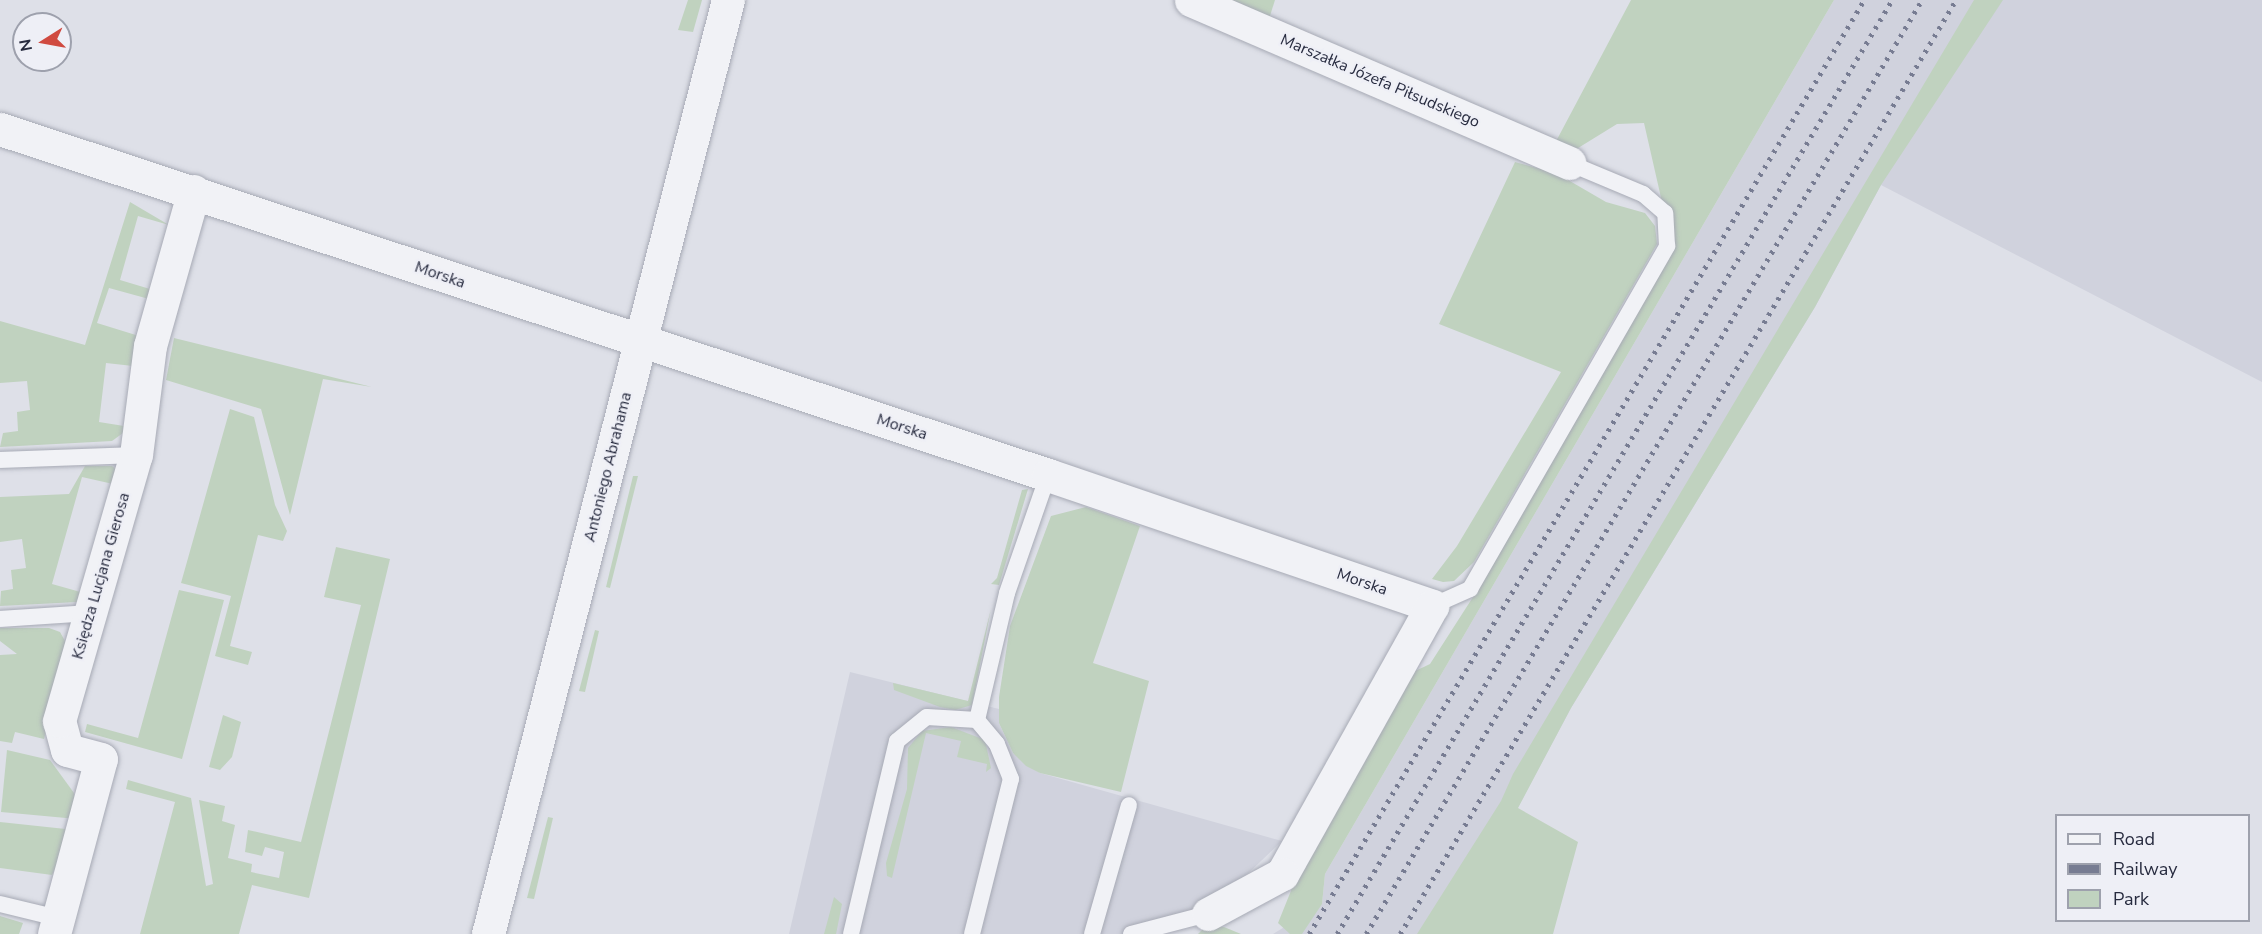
<!DOCTYPE html>
<meta charset="utf-8">
<style>
body{margin:0}
#map{position:relative;width:2262px;height:934px;overflow:hidden;background:#dee0e8;font-family:"Nunito Sans",sans-serif}
div>[style]{position:absolute}
.built>*{inset:0;background:#d0d2dd}
.green>*{inset:0;background:#c0d2bf}
.roads{filter:drop-shadow(0 0 2px #a7aab5) drop-shadow(0 0 2px #a7aab5)}
.lane>*{height:16px;margin:-8px;padding:0 8px;transform-origin:8px;border-radius:8px;background:#f1f2f6}
.street>*{height:33px;margin:-16.5px;padding:0 16.5px;transform-origin:16.5px;border-radius:16.5px;background:#f1f2f6}
.rail>*{height:4.5px;margin-top:-2.25px;transform-origin:0;background:repeating-linear-gradient(90deg,#777c92 0 3px,transparent 0 9px)}
span{translate:-50% -50%;white-space:nowrap;text-align:center;line-height:1.15;-webkit-text-stroke:4.5px #eeeff6;paint-order:stroke}
.street-label{font-size:16px;color:#272b3f}
.legend{position:absolute;left:2055px;top:814px;width:195px;height:108px;box-sizing:border-box;background:#eeeff6;border:2px solid #9ea1ad;margin:0;padding:8px 10px;list-style:none;font-size:18px;color:#272b3f}
.legend li{display:flex;align-items:center;gap:12px;height:30px}
.legend b{width:30px;border:2px solid #9ea1ad}
.north{position:absolute;left:12px;top:12px;width:60px;height:60px;box-sizing:border-box;background:#eeeff6;border:2px solid #9ea1ad;border-radius:50%;rotate:259deg;font-size:16px;font-weight:700;line-height:24px;text-align:center;color:#272b3f}
.north::after{content:'';display:block;margin:auto;width:21px;height:27px;background:#d04a40;clip-path:polygon(50% 0,100% 100%,50% 72%,0 100%)}
</style>
<div id="map">
<div class="built">
<div style="clip-path:polygon(1834px 0,2262px 0,2262px 382px,1881px 185px,1815px 307px,1571px 708px,1517px 809px,1433px 934px,1273px 934px,1322px 904px,1325px 874px)"></div>
<div style="clip-path:polygon(850px 672px,999px 709px,999px 723px,1013px 753px,1040px 773px,1282px 841px,1194px 925px,1161px 934px,789px 934px)"></div>
</div>
<div class="green">
<div style="clip-path:polygon(688px 0,702px 0,693px 32px,678px 30px)"></div>
<div style="clip-path:polygon(1223px 0,1275px 0,1269px 19px)"></div>
<div style="clip-path:polygon(1631px 0,1834px 0,1325px 874px,1322px 904px,1302px 934px,1290px 934px,1278px 923px,1303px 861px,1411px 673px,1430px 664px,1473px 597px,1675px 241px,1670px 216px,1662px 202px,1644px 123px,1617px 124px,1570px 153px,1553px 147px)"></div>
<div style="clip-path:polygon(1974px 0,2003px 0,1881px 185px,1815px 307px,1571px 708px,1518px 808px,1578px 842px,1553px 934px,1417px 934px,1501px 801px,1513px 774px)"></div>
<div style="clip-path:polygon(1515px 162px,1556px 173px,1606px 202px,1645px 213px,1655px 226px,1657px 244px,1474px 562px,1454px 581px,1443px 582px,1432px 579px,1457px 546px,1561px 372px,1439px 324px)"></div>
<div style="clip-path:polygon(130px 202px,169px 225px,138px 216px,120px 280px,150px 289px,149px 299px,109px 288px,97px 323px,139px 336px,133px 366px,106px 363px,99px 422px,124px 426px,123px 433px,112px 441px,0 447px,3px 433px,18px 431px,17px 412px,30px 410px,27px 381px,0 383px,0 321px,85px 345px)"></div>
<div style="clip-path:polygon(174px 338px,372px 387px,323px 379px,290px 515px,261px 409px,166px 380px)"></div>
<div style="clip-path:polygon(230px 409px,254px 417px,275px 505px,287px 531px,283px 541px,258px 535px,230px 646px,252px 652px,248px 665px,215px 656px,231px 596px,181px 583px)"></div>
<div style="clip-path:polygon(85px 466px,112px 466px,116px 469px,113px 484px,82px 477px,52px 584px,84px 593px,77px 602px,0 606px,1px 591px,13px 589px,11px 570px,26px 568px,22px 539px,0 542px,0 497px,69px 494px)"></div>
<div style="clip-path:polygon(633px 476px,638px 476px,610px 588px,606px 587px)"></div>
<div style="clip-path:polygon(1028px 489px,999px 585px,991px 584px,997px 578px,1022px 490px)"></div>
<div style="clip-path:polygon(1086px 507px,1140px 526px,1093px 663px,1149px 681px,1121px 792px,1040px 773px,1026px 766px,1013px 753px,999px 723px,999px 697px,1010px 626px,1051px 516px)"></div>
<div style="clip-path:polygon(336px 547px,390px 559px,309px 898px,252px 885px,239px 934px,140px 934px,175px 802px,126px 789px,128px 780px,191px 798px,206px 886px,213px 884px,199px 800px,225px 806px,222px 821px,235px 825px,228px 858px,252px 864px,251px 872px,279px 878px,284px 852px,265px 847px,262px 856px,245px 852px,248px 830px,301px 842px,361px 605px,324px 597px)"></div>
<div style="clip-path:polygon(179px 590px,224px 600px,182px 759px,85px 732px,87px 724px,138px 738px)"></div>
<div style="clip-path:polygon(991px 609px,972px 705px,955px 710px,940px 707px,894px 690px,893px 683px,968px 701px)"></div>
<div style="clip-path:polygon(0 628px,49px 628px,60px 632px,65px 641px,66px 652px,44px 739px,15px 732px,12px 743px,0 741px,0 655px,17px 654px,0 641px)"></div>
<div style="clip-path:polygon(595px 630px,599px 631px,585px 692px,579px 691px)"></div>
<div style="clip-path:polygon(223px 715px,241px 722px,232px 757px,220px 770px,209px 767px)"></div>
<div style="clip-path:polygon(951px 727px,985px 740px,991px 768px,986px 772px,987px 764px,957px 757px,961px 741px,926px 733px,892px 878px,887px 876px,886px 863px,907px 789px,908px 748px,922px 731px)"></div>
<div style="clip-path:polygon(7px 750px,50px 760px,74px 793px,77px 819px,1px 812px)"></div>
<div style="clip-path:polygon(548px 817px,553px 818px,534px 899px,527px 898px)"></div>
<div style="clip-path:polygon(0 822px,75px 830px,52px 875px,0 868px)"></div>
<div style="clip-path:polygon(834px 897px,842px 904px,836px 934px,824px 934px)"></div>
<div style="clip-path:polygon(0 916px,23px 923px,19px 934px,0 934px)"></div>
<div style="clip-path:polygon(1217px 926px,1224px 927px,1241px 934px,1198px 934px,1205px 927px)"></div>
</div>
<div class="roads">
<div class="lane">
<div style="left:0;top:460px;width:136px;rotate:-2.1deg"></div>
<div style="left:1432px;top:606px;width:42px;rotate:-24.1deg"></div>
<div style="left:1470px;top:589px;width:396px;rotate:-60.1deg"></div>
<div style="left:1667px;top:246px;width:33px;rotate:-93deg"></div>
<div style="left:1665px;top:213px;width:29px;rotate:-139deg"></div>
<div style="left:1643px;top:194px;width:80px;rotate:-157.3deg"></div>
<div style="left:0;top:619px;width:90px;rotate:-3.8deg"></div>
<div style="left:0;top:904px;width:60px;rotate:13.6deg"></div>
<div style="left:851px;top:934px;width:198px;rotate:-76.6deg"></div>
<div style="left:897px;top:741px;width:38px;rotate:-39deg"></div>
<div style="left:927px;top:717px;width:50px;rotate:3.4deg"></div>
<div style="left:977px;top:720px;width:130px;rotate:-76.7deg"></div>
<div style="left:1007px;top:593px;width:125px;rotate:-70.8deg"></div>
<div style="left:972px;top:934px;width:160px;rotate:-75.9deg"></div>
<div style="left:1011px;top:779px;width:38px;rotate:-112deg"></div>
<div style="left:997px;top:744px;width:31px;rotate:-130deg"></div>
<div style="left:1092px;top:934px;width:134px;rotate:-74deg"></div>
<div style="left:1131px;top:934px;width:80px;rotate:-14.6deg"></div>
</div>
<div class="street">
<div style="left:1191px;top:0;width:412px;rotate:23.3deg"></div>
<div style="left:0;top:129px;width:1104px;rotate:18.27deg"></div>
<div style="left:1048px;top:475px;width:406px;rotate:18.8deg"></div>
<div style="left:1432px;top:606px;width:307px;rotate:119.2deg"></div>
<div style="left:1282px;top:874px;width:84px;rotate:151.6deg"></div>
<div style="left:54px;top:934px;width:181px;rotate:-75deg"></div>
<div style="left:101px;top:759px;width:35px;rotate:-165deg"></div>
<div style="left:67px;top:750px;width:30px;rotate:-105deg"></div>
<div style="left:59px;top:721px;width:277px;rotate:-73.9deg"></div>
<div style="left:136px;top:455px;width:110px;rotate:-82.7deg"></div>
<div style="left:150px;top:346px;width:161px;rotate:-74.2deg"></div>
<div style="left:488px;top:934px;width:964px;rotate:-75.59deg"></div>
</div>
</div>
<div class="rail">
<div style="left:1309px;top:934px;width:1086px;rotate:-59.28deg"></div>
<div style="left:1337px;top:934px;width:1086px;rotate:-59.28deg"></div>
<div style="left:1366px;top:934px;width:1087px;rotate:-59.24deg"></div>
<div style="left:1400px;top:934px;width:1087px;rotate:-59.24deg"></div>
</div>
<div class="street-label">
<span style="left:1380px;top:81px;rotate:23deg">Marszałka Józefa Piłsudskiego</span>
<span style="left:440px;top:275px;rotate:19deg">Morska</span>
<span style="left:902px;top:427px;rotate:18deg">Morska</span>
<span style="left:608px;top:467px;rotate:-76deg">Antoniego Abrahama</span>
<span style="left:101px;top:576px;rotate:-74deg">Księdza Lucjana Gierosa</span>
<span style="left:1362px;top:582px;rotate:19deg">Morska</span>
</div>
<ul class="legend">
<li><b style="height:8px;background:#f1f2f6"></b>Road</li>
<li><b style="height:8px;background:#777c92"></b>Railway</li>
<li><b style="height:16px;background:#c0d2bf"></b>Park</li>
</ul>
<div class="north">N</div>
</div>
